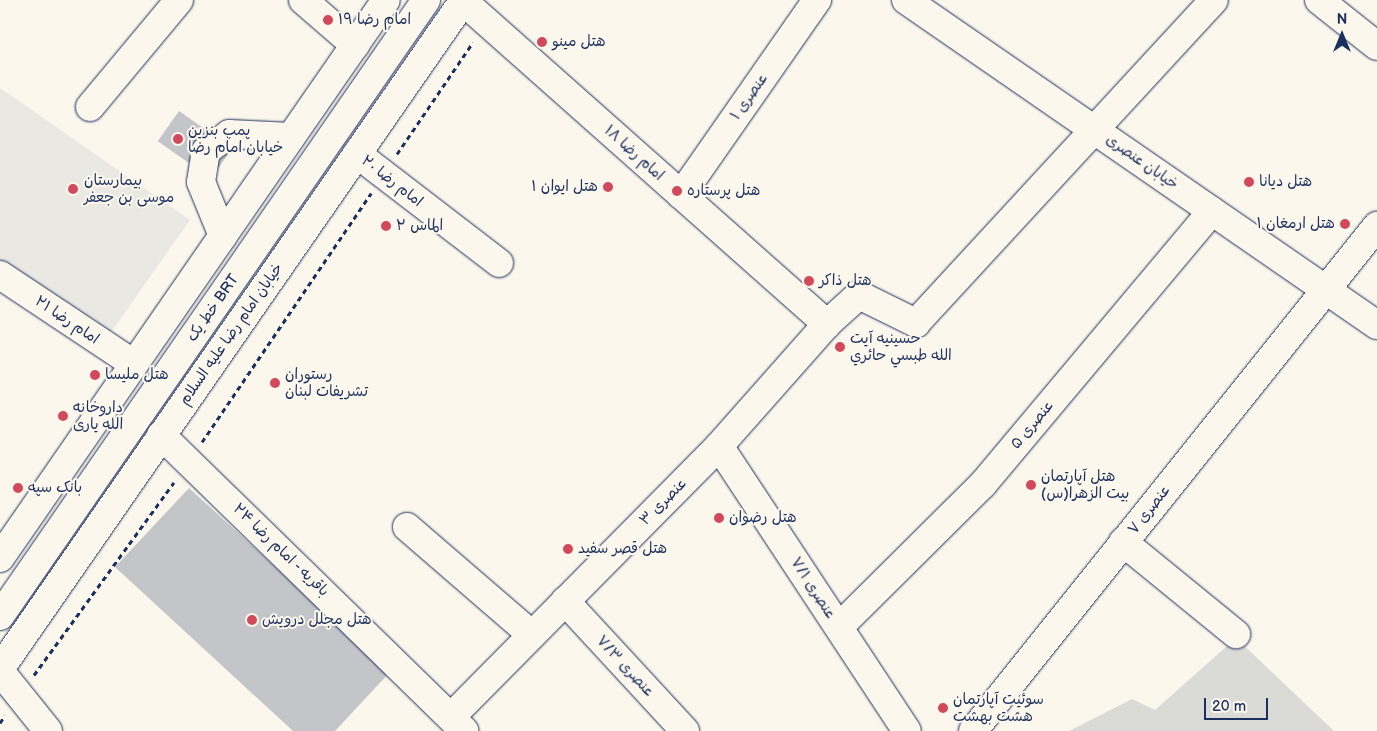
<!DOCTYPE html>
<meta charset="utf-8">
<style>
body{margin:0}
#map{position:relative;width:1377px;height:731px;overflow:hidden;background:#fbf7ec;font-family:"Balsamiq Sans","Playpen Sans Arabic",sans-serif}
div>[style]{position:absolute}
.built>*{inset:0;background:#eae8e2}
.green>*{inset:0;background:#dadad7}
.building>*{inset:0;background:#c3c5c9;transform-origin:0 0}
.path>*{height:3px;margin-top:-1.5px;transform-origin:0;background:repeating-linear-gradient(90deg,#1b2f5e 0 5px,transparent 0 9px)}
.roads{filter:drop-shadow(0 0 1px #1b2f5e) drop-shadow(0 0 1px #1b2f5e)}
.minor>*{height:28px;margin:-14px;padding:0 14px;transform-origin:14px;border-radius:14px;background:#fbf7ec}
.major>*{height:28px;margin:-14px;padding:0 14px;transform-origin:14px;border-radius:14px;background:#fbf7ec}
.dots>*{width:14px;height:14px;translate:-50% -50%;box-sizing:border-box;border:2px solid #fbf7ec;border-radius:50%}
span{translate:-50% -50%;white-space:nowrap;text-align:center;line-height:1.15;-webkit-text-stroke:4px #fbf7ec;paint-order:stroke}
.poi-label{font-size:15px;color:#1b2f5e}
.left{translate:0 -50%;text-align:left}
.right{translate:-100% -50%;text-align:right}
.street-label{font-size:15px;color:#1b2f5e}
.north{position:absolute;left:1317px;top:10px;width:50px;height:50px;-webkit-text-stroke:4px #fbf7ec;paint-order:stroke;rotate:0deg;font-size:14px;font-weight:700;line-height:20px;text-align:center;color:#1b2f5e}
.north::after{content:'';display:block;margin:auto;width:18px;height:22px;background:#1b2f5e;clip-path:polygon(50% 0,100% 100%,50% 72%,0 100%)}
.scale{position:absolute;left:1204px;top:698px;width:64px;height:22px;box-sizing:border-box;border:2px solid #1b2f5e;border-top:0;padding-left:6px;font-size:15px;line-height:18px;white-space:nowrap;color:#1b2f5e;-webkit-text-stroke:4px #fbf7ec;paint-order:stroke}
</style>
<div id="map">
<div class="built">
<div style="clip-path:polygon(0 88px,190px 220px,107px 338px,0 264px)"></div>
</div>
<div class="green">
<div style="clip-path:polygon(1236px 638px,1334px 731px,1069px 731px,1132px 699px,1155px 710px)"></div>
</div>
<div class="building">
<div style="left:179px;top:111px;width:65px;height:37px;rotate:35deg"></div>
<div style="clip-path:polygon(189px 488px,390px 672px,335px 731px,293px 731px,115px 567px)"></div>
</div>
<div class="path">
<div style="left:397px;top:154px;width:135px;rotate:-55.8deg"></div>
<div style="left:202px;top:442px;width:301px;rotate:-55.8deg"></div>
<div style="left:34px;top:675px;width:238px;rotate:-54deg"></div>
<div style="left:0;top:723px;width:9px;rotate:-58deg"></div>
</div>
<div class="roads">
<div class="minor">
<div style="left:303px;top:0;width:69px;rotate:40.9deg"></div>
<div style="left:906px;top:0;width:572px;rotate:34.61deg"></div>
<div style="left:1319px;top:0;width:74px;rotate:38.4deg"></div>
<div style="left:463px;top:1px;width:487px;rotate:41.6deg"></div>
<div style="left:90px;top:107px;width:139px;rotate:-50.2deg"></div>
<div style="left:357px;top:154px;width:179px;rotate:37.5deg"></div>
<div style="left:681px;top:195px;width:238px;rotate:-55.1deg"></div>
<div style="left:223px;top:236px;width:58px;rotate:-112.2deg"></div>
<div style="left:201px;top:182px;width:31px;rotate:-81deg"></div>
<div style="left:206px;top:151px;width:29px;rotate:-36deg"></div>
<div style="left:229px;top:134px;width:62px;rotate:2.8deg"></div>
<div style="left:0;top:275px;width:161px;rotate:33.6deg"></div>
<div style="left:161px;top:435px;width:424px;rotate:44.3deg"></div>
<div style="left:719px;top:446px;width:341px;rotate:56.6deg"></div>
<div style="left:407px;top:527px;width:165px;rotate:40.8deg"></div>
<div style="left:1123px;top:542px;width:146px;rotate:39.2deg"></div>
<div style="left:565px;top:601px;width:177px;rotate:47.3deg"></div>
<div style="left:0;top:616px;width:749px;rotate:-55.33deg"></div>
<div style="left:839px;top:627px;width:203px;rotate:-44.8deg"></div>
<div style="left:983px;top:484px;width:356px;rotate:-50deg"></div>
<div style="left:0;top:671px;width:77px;rotate:51.3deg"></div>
<div style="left:451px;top:717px;width:381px;rotate:-45.3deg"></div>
<div style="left:719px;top:446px;width:163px;rotate:-48.5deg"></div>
<div style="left:827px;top:324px;width:43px;rotate:-42.2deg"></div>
<div style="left:859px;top:295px;width:64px;rotate:26.2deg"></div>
<div style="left:916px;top:323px;width:439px;rotate:-47.3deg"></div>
<div style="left:973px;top:731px;width:647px;rotate:-51.34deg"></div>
</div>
<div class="major">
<div style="left:0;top:558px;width:678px;rotate:-55.33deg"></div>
<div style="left:0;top:669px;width:814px;rotate:-55.26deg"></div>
</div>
</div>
<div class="dots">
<div style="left:328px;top:20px;background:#d1495b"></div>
<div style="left:542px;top:42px;background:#d1495b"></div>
<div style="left:178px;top:139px;background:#d1495b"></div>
<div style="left:1249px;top:182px;background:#d1495b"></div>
<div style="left:608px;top:187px;background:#d1495b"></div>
<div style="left:73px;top:189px;background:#d1495b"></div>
<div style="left:677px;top:191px;background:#d1495b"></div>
<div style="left:1345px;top:224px;background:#d1495b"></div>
<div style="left:386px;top:226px;background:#d1495b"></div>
<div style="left:809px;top:281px;background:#d1495b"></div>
<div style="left:840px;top:347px;background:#d1495b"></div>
<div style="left:95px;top:375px;background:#d1495b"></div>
<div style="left:275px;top:383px;background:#d1495b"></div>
<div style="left:63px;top:416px;background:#d1495b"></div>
<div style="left:1031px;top:485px;background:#d1495b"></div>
<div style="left:18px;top:488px;background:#d1495b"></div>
<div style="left:719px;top:518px;background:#d1495b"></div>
<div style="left:568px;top:549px;background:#d1495b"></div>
<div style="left:252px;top:620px;background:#d1495b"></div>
<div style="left:943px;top:708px;background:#d1495b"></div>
</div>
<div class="poi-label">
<span class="left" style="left:338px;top:20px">امام رضا ۱۹</span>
<span class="left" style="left:552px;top:42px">هتل مینو</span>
<span class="left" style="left:188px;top:139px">پمپ بنزین<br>خیابان امام رضا</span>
<span class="left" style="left:84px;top:189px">بیمارستان<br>موسی بن جعفر</span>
<span class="left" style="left:1259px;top:182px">هتل دیانا</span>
<span class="right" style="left:598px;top:187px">هتل ایوان ۱</span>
<span class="left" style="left:687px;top:191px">هتل پرستاره</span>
<span class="right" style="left:1335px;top:224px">هتل ارمغان ۱</span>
<span class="left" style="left:396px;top:226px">الماس ۲</span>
<span class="left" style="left:819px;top:281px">هتل ذاکر</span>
<span class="left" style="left:850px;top:347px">حسينيه آيت<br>الله طبسي حائري</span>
<span class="left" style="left:285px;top:383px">رستوران<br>تشریفات لبنان</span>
<span class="left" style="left:105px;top:375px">هتل ملیسا</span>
<span class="left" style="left:73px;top:416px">داروخانه<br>الله یاری</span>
<span class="left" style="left:1041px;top:485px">هتل آپارتمان<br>بیت الزهرا(س)</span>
<span class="left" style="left:28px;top:488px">بانک سپه</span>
<span class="left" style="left:729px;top:518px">هتل رضوان</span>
<span class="left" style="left:578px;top:549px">هتل قصر سفید</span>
<span class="left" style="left:262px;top:620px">هتل مجلل درویش</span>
<span class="left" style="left:953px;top:708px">سوئیت آپارتمان<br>هشت بهشت</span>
</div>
<div class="street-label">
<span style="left:749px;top:97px;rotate:-55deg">عنصری ۱</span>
<span style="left:634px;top:153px;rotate:42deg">امام رضا ۱۸</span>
<span style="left:1142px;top:162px;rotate:35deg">خیابان عنصری</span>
<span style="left:392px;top:181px;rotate:38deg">امام رضا ۲۰</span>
<span style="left:213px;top:308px;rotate:-55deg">خط یک BRT</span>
<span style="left:67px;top:320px;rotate:34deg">امام رضا ۲۱</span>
<span style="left:231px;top:334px;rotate:-55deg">خیابان امام رضا علیه السلام</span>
<span style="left:1032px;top:425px;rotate:-50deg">عنصری ۵</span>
<span style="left:663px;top:502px;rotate:-45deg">عنصری ۳</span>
<span style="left:1149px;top:510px;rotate:-52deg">عنصری ۷</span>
<span style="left:281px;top:550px;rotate:44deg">باقریه - امام رضا ۲۴</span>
<span style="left:813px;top:588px;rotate:57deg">عنصری ۷/۱</span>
<span style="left:625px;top:666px;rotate:47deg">عنصری ۷/۳</span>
</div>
<div class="north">N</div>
<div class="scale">20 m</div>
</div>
